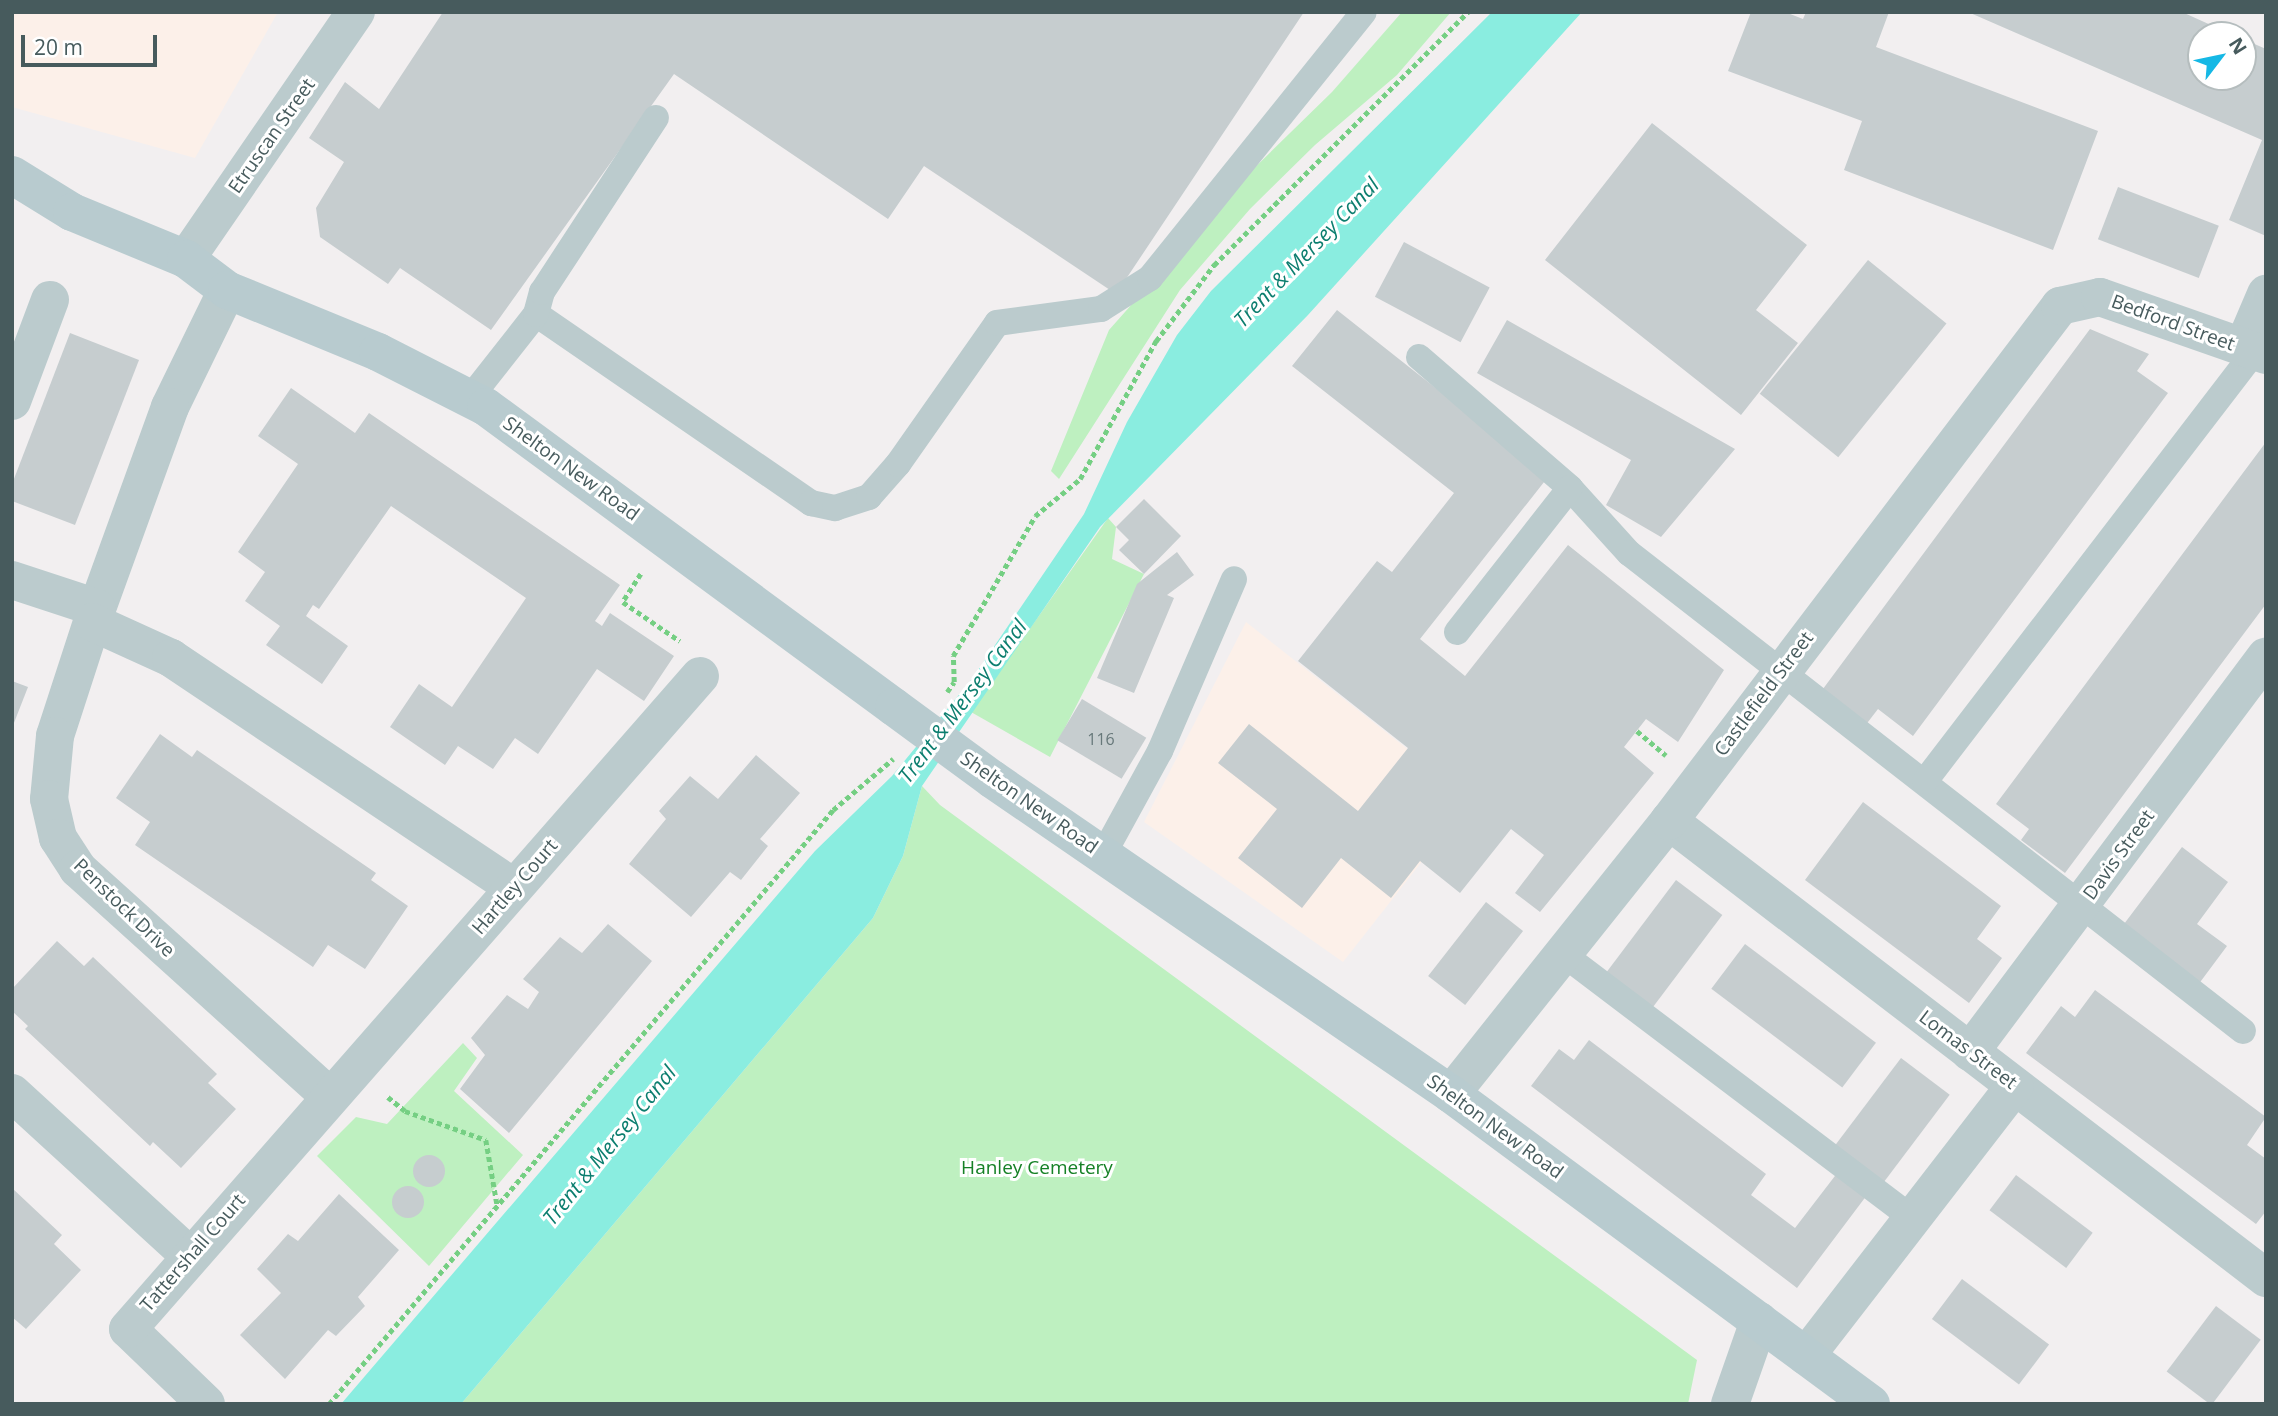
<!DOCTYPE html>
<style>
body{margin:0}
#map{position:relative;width:2278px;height:1416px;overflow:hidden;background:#f2eff0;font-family:"Open Sans",sans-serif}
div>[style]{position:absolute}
.commercial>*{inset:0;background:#fcf0e9}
.green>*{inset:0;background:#bef0c0}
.water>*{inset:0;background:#8aede0}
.building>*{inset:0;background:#c6cdcf;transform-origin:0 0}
.round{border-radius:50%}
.path>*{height:4.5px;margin-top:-2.25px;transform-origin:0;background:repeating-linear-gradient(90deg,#75cf83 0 5px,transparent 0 8.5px)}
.service>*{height:26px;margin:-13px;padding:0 13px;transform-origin:13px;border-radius:13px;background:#bbcbcd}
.minor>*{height:38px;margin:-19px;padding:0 19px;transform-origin:19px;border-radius:19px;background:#bbcbcd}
.secondary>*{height:38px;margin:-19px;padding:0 19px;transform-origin:19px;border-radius:19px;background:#b8cbcf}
.secondary-bridge>*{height:38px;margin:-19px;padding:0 19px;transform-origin:19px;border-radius:19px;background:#b8cbcf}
span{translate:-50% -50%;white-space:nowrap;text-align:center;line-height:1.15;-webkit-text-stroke:6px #fff;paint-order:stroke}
.number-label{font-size:16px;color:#67787a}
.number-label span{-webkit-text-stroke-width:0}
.street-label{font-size:19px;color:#475b5d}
.park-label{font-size:19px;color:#168126}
.water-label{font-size:21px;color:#0c7e6f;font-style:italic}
.frame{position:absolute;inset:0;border:14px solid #475b5d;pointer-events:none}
.north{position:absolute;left:2187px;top:21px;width:70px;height:70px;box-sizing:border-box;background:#fff;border:2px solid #b5bdbe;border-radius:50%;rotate:58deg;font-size:19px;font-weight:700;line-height:28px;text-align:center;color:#475b5d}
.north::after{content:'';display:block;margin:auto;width:24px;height:32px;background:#16b8e5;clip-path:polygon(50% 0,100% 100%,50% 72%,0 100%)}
.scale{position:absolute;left:21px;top:35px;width:136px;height:32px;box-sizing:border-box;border:4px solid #475b5d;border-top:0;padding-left:9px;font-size:21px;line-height:24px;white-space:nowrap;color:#475b5d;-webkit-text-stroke:5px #fff;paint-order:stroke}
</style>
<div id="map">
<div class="commercial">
<div style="clip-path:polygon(12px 12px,278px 12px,195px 158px,12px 107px)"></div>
<div style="clip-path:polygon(1246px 622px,1471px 799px,1343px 962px,1144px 822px)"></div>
</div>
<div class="green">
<div style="clip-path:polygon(1402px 12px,1451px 12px,1397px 75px,1315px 145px,1250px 209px,1180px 290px,1059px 479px,1051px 471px,1109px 330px,1243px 179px,1332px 92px)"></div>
<div style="clip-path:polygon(1108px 518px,1116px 527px,1112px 559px,1144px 574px,1050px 757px,971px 712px)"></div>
<div style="clip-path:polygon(922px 786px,940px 805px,1697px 1360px,1688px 1404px,461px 1404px,873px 918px,903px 856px)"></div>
<div style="clip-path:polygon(463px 1043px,477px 1058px,454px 1091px,523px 1155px,429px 1266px,317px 1156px,356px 1117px,387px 1124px)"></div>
</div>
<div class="water">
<div style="clip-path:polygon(1492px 12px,1582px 12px,1308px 315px,1100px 527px,922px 786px,903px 856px,873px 918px,461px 1404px,341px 1404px,815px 851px,892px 776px,972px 679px,1084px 514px,1127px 422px,1177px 335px,1211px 291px)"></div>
</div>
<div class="building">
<div style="clip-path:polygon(443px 12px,1304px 12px,1116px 294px,924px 166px,888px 219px,674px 74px,491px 330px,400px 268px,388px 284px,320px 237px,316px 208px,344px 162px,309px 138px,345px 82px,379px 109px)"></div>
<div style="clip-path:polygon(1751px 12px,1785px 12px,1803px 19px,1806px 12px,1889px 12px,1876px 47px,2098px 131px,2053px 250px,1844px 170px,1862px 121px,1728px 71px)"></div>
<div style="clip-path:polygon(1968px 12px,2182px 12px,2233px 35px,2201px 35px,2201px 77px,2243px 77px,2243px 39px,2266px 49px,2266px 236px,2229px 220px,2262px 140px)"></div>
<div style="clip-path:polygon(1652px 123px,1807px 245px,1756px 310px,1798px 343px,1741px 415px,1545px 260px)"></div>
<div style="left:2118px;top:187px;width:108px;height:56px;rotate:21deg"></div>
<div style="left:1404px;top:242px;width:97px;height:62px;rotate:28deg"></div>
<div style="left:1868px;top:260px;width:101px;height:172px;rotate:39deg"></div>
<div style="clip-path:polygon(1337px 310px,1548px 477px,1420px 639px,1465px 676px,1568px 545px,1724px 670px,1678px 742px,1646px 719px,1624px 747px,1654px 773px,1540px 912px,1515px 893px,1544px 855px,1511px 829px,1460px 893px,1420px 861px,1391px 898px,1341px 858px,1302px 908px,1238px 858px,1277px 809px,1218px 763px,1249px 724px,1358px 811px,1408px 748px,1298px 661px,1377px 561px,1392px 572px,1454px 493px,1292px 366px)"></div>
<div style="clip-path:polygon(1507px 320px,1735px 449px,1661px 537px,1606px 505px,1631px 460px,1477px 373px)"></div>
<div style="clip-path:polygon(2090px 329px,2149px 354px,2137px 371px,2168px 393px,1913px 736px,1878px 709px,1861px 731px,1817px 697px)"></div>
<div style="clip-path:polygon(70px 333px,139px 360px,75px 525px,12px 501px,12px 484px)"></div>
<div style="clip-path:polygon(291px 388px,355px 433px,369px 413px,620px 585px,595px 621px,602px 626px,610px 613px,674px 656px,644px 701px,597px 669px,538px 754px,515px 738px,493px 769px,458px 746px,445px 765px,390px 727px,419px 684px,452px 707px,526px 598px,391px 506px,319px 609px,313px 605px,306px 616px,348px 646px,322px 684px,266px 645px,280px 626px,245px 601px,265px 572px,238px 552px,298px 464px,258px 436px)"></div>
<div style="clip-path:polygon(2266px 442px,2266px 604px,2065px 873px,2021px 840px,2029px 829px,1996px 804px)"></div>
<div style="clip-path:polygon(1144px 499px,1181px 536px,1144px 574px,1119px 550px,1129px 540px,1116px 527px)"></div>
<div style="clip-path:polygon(1177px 552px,1194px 575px,1167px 595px,1174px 598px,1134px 693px,1097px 678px,1137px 584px)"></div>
<div style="clip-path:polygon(12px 681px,28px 687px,12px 728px)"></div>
<div style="left:1082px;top:699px;width:75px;height:48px;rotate:31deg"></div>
<div style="clip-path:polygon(160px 734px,192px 757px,197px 750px,376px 873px,371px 880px,408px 906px,365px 969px,328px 945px,313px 967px,135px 845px,150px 822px,116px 798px)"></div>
<div style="clip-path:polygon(756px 755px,800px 793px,760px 839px,768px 846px,741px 880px,730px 872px,691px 917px,629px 864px,666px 819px,659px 811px,690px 776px,718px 799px)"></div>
<div style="clip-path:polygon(1863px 802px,2001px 906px,1977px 939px,2002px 958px,1969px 1003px,1805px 880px)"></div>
<div style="clip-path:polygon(2182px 847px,2228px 882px,2197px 924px,2227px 946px,2198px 985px,2121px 928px)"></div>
<div style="left:1676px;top:880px;width:58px;height:118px;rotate:37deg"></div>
<div style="left:1486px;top:902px;width:47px;height:94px;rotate:38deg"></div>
<div style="clip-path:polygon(608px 924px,652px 961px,509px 1133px,460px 1089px,485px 1055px,471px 1038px,507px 995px,528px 1009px,539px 992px,523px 979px,560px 937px,582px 953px)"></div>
<div style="clip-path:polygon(57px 941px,84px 966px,93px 957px,217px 1074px,208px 1083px,236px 1109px,181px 1168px,153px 1142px,150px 1146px,25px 1029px,28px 1026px,12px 1011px,12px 989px)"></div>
<div style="left:1745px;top:944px;width:164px;height:56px;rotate:37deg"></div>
<div style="clip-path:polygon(2095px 990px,2266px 1117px,2247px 1145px,2266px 1159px,2266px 1211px,2256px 1224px,2026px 1053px,2061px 1006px,2075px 1017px)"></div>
<div style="clip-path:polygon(1589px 1040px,1766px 1174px,1751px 1195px,1795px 1228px,1838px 1172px,1867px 1195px,1797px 1288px,1531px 1086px,1559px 1049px,1574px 1060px)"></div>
<div style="left:1901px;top:1058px;width:61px;height:115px;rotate:37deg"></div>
<div class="round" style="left:413px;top:1155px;width:32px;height:32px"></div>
<div style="left:2016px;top:1175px;width:96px;height:44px;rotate:37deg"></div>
<div class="round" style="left:392px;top:1186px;width:32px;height:32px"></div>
<div style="clip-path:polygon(12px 1188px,62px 1235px,54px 1244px,81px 1270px,26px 1329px,12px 1317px)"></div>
<div style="clip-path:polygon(339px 1194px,399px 1250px,358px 1297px,365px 1306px,336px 1336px,328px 1330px,285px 1379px,240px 1335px,281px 1293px,257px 1269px,288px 1234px,298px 1241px)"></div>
<div style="left:1962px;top:1279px;width:109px;height:50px;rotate:37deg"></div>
<div style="left:2216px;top:1306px;width:56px;height:82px;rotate:37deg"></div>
</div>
<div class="path">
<div style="left:641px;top:574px;width:33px;rotate:123deg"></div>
<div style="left:623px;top:602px;width:69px;rotate:34.4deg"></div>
<div style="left:947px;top:692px;width:12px;rotate:-55deg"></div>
<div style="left:954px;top:682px;width:26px;rotate:-92deg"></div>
<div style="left:953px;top:656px;width:162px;rotate:-59.6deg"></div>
<div style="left:1035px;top:516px;width:58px;rotate:-39.4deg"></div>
<div style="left:1080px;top:479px;width:158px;rotate:-61.2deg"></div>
<div style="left:1156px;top:341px;width:96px;rotate:-52.7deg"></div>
<div style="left:1214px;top:265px;width:359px;rotate:-44.9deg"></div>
<div style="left:1637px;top:731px;width:38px;rotate:40deg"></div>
<div style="left:388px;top:1097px;width:22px;rotate:39deg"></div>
<div style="left:405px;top:1111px;width:86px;rotate:19.7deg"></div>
<div style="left:486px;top:1140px;width:65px;rotate:80.2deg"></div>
<div style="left:329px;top:1404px;width:779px;rotate:-49.69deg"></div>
<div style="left:833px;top:810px;width:79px;rotate:-40.4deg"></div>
</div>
<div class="service">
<div style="left:536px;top:314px;width:334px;rotate:34.5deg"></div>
<div style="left:811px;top:503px;width:25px;rotate:12deg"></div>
<div style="left:835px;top:508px;width:36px;rotate:-18deg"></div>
<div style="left:869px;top:497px;width:44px;rotate:-48.7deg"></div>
<div style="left:898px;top:464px;width:172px;rotate:-54.9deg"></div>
<div style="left:997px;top:323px;width:105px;rotate:-7.7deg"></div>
<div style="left:1101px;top:309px;width:58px;rotate:-32.3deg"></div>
<div style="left:1150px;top:278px;width:341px;rotate:-51.2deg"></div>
<div style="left:1419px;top:357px;width:200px;rotate:40.9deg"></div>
<div style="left:1570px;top:488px;width:88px;rotate:47.8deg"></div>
<div style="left:1629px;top:553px;width:778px;rotate:37.9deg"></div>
<div style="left:470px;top:398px;width:107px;rotate:-51.8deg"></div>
<div style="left:536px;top:314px;width:23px;rotate:-75deg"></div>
<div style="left:542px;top:292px;width:208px;rotate:-56.8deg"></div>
<div style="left:1457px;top:632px;width:183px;rotate:-51.9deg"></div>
<div style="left:1925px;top:781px;width:542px;rotate:-52.5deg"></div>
<div style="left:1103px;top:855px;width:119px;rotate:-61.3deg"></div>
<div style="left:1160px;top:751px;width:187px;rotate:-66.7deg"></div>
<div style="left:1563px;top:954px;width:439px;rotate:37.1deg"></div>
</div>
<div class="minor">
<div style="left:186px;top:259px;width:300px;rotate:-55.5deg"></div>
<div style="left:227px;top:290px;width:130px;rotate:116deg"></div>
<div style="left:170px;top:407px;width:229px;rotate:109.9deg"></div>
<div style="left:92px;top:622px;width:120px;rotate:108deg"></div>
<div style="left:55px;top:736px;width:63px;rotate:95.4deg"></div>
<div style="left:49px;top:799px;width:40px;rotate:77deg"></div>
<div style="left:58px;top:838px;width:37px;rotate:57deg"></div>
<div style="left:78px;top:869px;width:338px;rotate:42.1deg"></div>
<div style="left:2243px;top:348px;width:59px;rotate:-66.9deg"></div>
<div style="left:12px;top:401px;width:108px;rotate:-69.4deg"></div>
<div style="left:12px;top:580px;width:89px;rotate:18.2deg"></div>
<div style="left:92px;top:622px;width:87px;rotate:24.5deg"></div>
<div style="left:171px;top:658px;width:413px;rotate:33.8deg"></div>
<div style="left:1669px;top:821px;width:752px;rotate:37.43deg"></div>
<div style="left:1970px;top:1052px;width:494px;rotate:-53.2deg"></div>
<div style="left:12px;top:1093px;width:241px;rotate:42.5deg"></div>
<div style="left:1451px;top:1094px;width:349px;rotate:-51.4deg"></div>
<div style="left:1669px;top:821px;width:647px;rotate:-52.79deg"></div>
<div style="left:2060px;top:306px;width:41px;rotate:-12.7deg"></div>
<div style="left:2100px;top:297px;width:176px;rotate:19.3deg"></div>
<div style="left:1806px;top:1356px;width:341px;rotate:-52.3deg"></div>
<div style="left:206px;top:1404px;width:108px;rotate:-136.1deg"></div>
<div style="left:128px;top:1329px;width:868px;rotate:-48.78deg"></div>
<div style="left:1730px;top:1404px;width:88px;rotate:-70.7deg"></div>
</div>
<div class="secondary">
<div style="left:12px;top:175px;width:70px;rotate:31.7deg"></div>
<div style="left:72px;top:212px;width:123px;rotate:22.4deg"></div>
<div style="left:186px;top:259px;width:51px;rotate:37.1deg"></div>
<div style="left:227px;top:290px;width:163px;rotate:22.3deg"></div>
<div style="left:378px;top:352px;width:121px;rotate:27deg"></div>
<div style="left:486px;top:407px;width:506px;rotate:36.33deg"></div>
<div style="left:992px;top:779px;width:557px;rotate:34.46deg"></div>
<div style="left:1451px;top:1094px;width:522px;rotate:36.43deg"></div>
</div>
<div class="secondary-bridge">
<div style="left:894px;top:707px;width:122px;rotate:36.3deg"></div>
</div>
<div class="number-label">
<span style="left:1101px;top:739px">116</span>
</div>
<div class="street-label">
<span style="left:272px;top:136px;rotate:-55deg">Etruscan Street</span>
<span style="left:2173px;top:323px;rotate:20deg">Bedford Street</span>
<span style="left:571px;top:469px;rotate:36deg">Shelton New Road</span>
<span style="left:1764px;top:694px;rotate:-53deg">Castlefield Street</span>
<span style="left:1029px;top:803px;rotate:35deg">Shelton New Road</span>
<span style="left:2119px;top:855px;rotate:-54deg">Davis Street</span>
<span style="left:515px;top:887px;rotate:-49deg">Hartley Court</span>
<span style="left:124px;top:908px;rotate:44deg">Penstock Drive</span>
<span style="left:1968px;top:1050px;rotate:37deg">Lomas Street</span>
<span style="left:1495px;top:1127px;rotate:36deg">Shelton New Road</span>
<span style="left:193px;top:1253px;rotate:-49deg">Tattershall Court</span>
</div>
<div class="park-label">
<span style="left:1037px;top:1168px">Hanley Cemetery</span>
</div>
<div class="water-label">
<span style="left:1306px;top:252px;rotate:-46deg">Trent &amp; Mersey Canal</span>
<span style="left:962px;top:701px;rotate:-53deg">Trent &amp; Mersey Canal</span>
<span style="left:609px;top:1145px;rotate:-51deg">Trent &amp; Mersey Canal</span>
</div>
<div class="frame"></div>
<div class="north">N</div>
<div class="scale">20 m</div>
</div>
